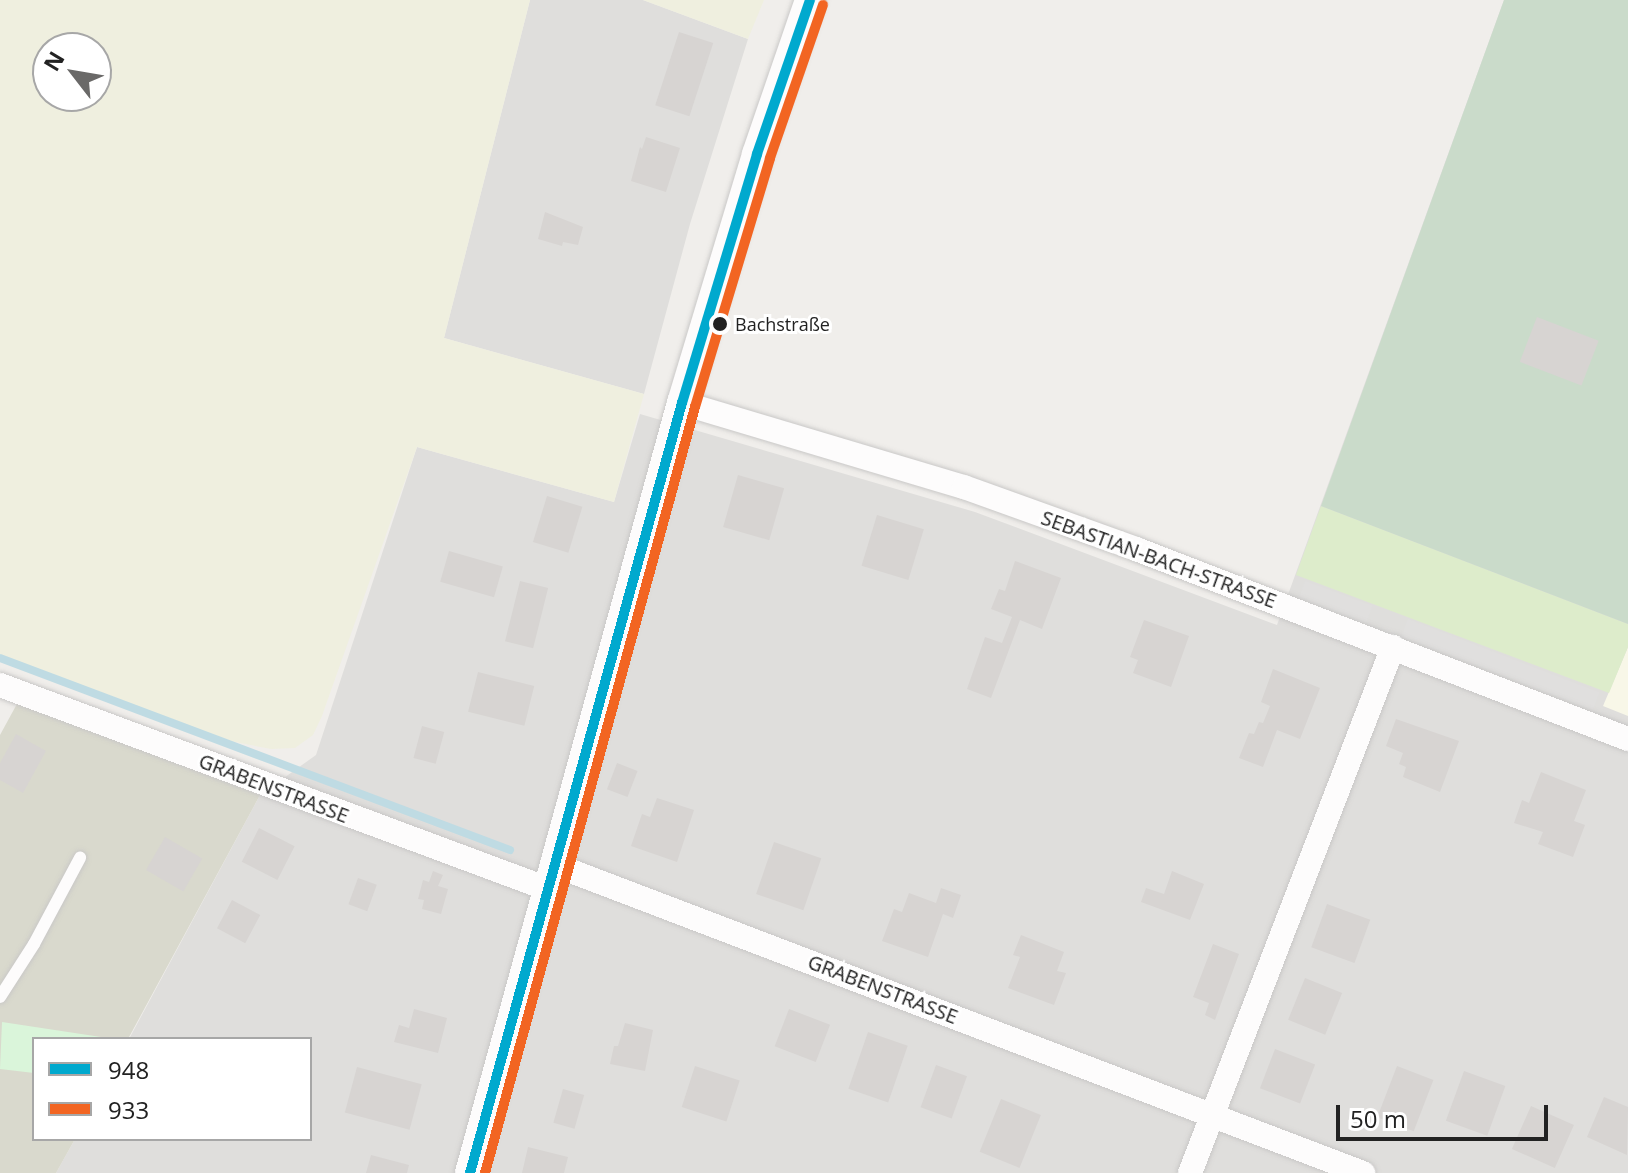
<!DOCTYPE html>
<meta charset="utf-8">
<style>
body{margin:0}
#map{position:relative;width:1628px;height:1173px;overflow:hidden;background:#f0eeeb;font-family:"Open Sans",sans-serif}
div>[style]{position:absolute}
.residential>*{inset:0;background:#dfdedc}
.education>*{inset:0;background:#f8f7e8}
.construction>*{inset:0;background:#d9d9cd}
.farmland>*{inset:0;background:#efefdf}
.grass>*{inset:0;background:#ddeccb}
.cemetery>*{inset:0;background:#cadbca}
.park>*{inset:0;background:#daf5da}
.parking>*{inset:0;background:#e0dfde;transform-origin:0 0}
.stream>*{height:8px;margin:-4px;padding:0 4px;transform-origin:4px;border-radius:4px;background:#bfdbe3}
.building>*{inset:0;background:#d7d4d2;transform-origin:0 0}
.roads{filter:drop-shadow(0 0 2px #c9c8c7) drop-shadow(0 0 2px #c9c8c7)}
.service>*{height:12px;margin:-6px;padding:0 6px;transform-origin:6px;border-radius:6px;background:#fdfcfc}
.minor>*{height:24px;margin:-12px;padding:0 12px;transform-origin:12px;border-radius:12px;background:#fdfcfc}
.tertiary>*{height:30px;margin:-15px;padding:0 15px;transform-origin:15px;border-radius:15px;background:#fdfcfc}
.bus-1>*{height:10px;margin:-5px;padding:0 5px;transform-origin:5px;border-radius:5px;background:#00a9ce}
.bus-2>*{height:10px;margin:-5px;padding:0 5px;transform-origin:5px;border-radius:5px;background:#f26522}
.dots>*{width:22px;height:22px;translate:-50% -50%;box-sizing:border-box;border:4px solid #fff;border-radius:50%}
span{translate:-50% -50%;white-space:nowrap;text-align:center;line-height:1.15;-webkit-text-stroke:6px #fff;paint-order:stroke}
.bus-label{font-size:18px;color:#222}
.left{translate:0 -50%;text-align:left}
.street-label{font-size:20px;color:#222}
.legend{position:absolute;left:32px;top:1037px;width:280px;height:104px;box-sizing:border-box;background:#fff;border:2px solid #a7a7a7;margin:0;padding:10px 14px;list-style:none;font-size:24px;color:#222}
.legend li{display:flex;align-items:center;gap:16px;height:40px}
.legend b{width:40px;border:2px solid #a7a7a7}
.north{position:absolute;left:32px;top:32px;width:80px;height:80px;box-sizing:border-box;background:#fff;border:2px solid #a7a7a7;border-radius:50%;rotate:301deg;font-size:22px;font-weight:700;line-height:32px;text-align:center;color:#222}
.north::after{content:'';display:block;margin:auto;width:28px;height:36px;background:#6a6968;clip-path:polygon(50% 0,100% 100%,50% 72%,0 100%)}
.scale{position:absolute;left:1336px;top:1105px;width:212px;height:36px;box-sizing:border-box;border:4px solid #222;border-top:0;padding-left:10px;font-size:24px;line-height:28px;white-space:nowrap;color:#222;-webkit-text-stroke:6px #fff;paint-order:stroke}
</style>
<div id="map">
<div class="residential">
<div style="clip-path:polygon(530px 0,643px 0,748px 39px,690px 224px,644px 394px,444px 338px)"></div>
<div style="clip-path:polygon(1504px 0,1628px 0,1628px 1173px,56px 1173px,75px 1139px,310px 1139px,310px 1039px,129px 1039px,260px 795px,316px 755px,417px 447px,614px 502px,640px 414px,975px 512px,1277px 625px)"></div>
</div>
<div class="education">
<div style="clip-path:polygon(1628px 647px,1628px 716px,1603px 706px)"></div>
</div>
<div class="construction">
<div style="clip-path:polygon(18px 702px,260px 795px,128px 1039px,34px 1039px,34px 1139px,75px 1139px,56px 1173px,0 1173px,0 735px)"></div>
</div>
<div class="farmland">
<div style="clip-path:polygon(evenodd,0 0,530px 0,444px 338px,644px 394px,614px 502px,417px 447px,322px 716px,313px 735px,295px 748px,271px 749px,230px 741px,0 655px,0 0,48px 48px,96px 48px,96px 96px,48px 96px,48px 48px)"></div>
<div style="clip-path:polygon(643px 0,764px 0,748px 39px)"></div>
</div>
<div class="grass">
<div style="clip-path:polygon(1321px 506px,1628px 624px,1628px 647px,1609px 693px,1296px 575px)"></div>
</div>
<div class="cemetery">
<div style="clip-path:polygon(1504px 0,1628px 0,1628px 624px,1321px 506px)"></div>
</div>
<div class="park">
<div style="clip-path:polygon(2px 1022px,101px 1037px,34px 1039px,34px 1073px,0 1069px)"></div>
</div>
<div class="parking">
<div style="left:1305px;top:581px;width:72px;height:20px;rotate:20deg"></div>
<div style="left:1408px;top:619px;width:205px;height:19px;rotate:21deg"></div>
</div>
<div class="stream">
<div style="left:0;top:658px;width:545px;rotate:20.63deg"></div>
</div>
<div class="building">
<div style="left:679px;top:32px;width:36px;height:77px;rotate:18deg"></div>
<div style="clip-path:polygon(646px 137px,680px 148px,666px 192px,631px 181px,640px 147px,642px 149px)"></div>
<div style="clip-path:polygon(545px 212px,583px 227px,578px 245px,563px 242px,562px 246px,538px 239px)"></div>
<div style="left:1537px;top:317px;width:66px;height:48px;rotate:21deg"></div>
<div style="left:738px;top:475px;width:48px;height:54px;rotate:16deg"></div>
<div style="left:547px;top:496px;width:37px;height:48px;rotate:17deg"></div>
<div style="left:877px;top:515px;width:49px;height:53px;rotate:17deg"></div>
<div style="left:449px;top:551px;width:56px;height:32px;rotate:16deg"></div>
<div style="clip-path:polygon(1015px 561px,1061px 578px,1042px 629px,1020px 620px,991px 698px,967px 689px,985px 637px,1002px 643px,1012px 617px,991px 609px,999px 589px,1005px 591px)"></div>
<div style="left:520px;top:581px;width:29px;height:62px;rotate:14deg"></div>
<div style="clip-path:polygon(1144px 620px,1189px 636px,1171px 687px,1133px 673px,1138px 660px,1130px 657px)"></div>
<div style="clip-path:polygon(1273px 669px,1320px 688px,1300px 739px,1277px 730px,1263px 767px,1239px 758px,1249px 733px,1254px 734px,1259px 722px,1263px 723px,1270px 706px,1261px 702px)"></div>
<div style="left:478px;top:672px;width:58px;height:41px;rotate:14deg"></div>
<div style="clip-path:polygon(1396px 719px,1459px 741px,1440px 792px,1403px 777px,1406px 767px,1399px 764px,1403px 753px,1386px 746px)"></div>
<div style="left:422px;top:726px;width:23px;height:33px;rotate:15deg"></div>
<div style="clip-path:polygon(16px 734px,46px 751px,23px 793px,0 780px,0 763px)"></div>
<div style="left:617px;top:763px;width:22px;height:28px;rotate:21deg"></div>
<div style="clip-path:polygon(1541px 772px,1586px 790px,1574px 821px,1585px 825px,1573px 857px,1538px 844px,1543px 832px,1514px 823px,1522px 800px,1529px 803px)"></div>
<div style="clip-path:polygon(657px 798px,694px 810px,677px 862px,631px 846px,642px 814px,650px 817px)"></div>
<div style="left:259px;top:828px;width:40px;height:38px;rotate:27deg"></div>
<div style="left:165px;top:837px;width:43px;height:38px;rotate:30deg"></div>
<div style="left:774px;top:842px;width:50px;height:55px;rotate:19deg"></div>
<div style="clip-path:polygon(433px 871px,443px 875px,438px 886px,448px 889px,441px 914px,422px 909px,424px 900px,418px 899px,423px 880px,429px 882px)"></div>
<div style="clip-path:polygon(1172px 871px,1204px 884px,1190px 920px,1141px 902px,1146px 888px,1164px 894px)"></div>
<div style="left:358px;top:878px;width:20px;height:28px;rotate:20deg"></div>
<div style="clip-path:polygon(941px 888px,961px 895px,953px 918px,943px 914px,928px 957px,882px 941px,894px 909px,902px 912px,909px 893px,936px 903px)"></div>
<div style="left:232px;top:900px;width:32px;height:32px;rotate:28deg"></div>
<div style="left:1327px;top:904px;width:46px;height:46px;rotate:20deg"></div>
<div style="clip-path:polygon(1021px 935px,1064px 952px,1057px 971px,1066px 973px,1054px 1005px,1008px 988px,1020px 957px,1013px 955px)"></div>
<div style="clip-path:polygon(1213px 944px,1239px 954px,1215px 1020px,1205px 1015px,1209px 1003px,1193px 997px)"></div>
<div style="left:1305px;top:978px;width:40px;height:45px;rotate:22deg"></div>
<div style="clip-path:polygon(414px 1009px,447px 1018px,438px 1053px,394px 1042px,399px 1025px,409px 1028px)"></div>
<div style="left:789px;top:1009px;width:44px;height:40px;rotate:21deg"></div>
<div style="clip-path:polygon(625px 1023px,653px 1030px,645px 1071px,610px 1064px,614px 1046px,618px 1046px)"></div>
<div style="left:868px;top:1032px;width:42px;height:60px;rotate:19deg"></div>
<div style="left:1275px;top:1049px;width:43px;height:42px;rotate:21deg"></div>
<div style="left:936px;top:1065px;width:33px;height:45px;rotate:20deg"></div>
<div style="left:695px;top:1066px;width:47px;height:43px;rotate:18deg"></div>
<div style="left:1397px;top:1066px;width:39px;height:55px;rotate:21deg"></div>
<div style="left:357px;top:1067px;width:67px;height:47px;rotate:15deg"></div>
<div style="left:1464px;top:1071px;width:44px;height:53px;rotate:20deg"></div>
<div style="left:563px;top:1089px;width:22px;height:35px;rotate:16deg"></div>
<div style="clip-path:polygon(1604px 1097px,1628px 1107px,1627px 1155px,1587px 1137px)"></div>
<div style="left:1001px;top:1099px;width:43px;height:57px;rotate:22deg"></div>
<div style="left:1531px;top:1106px;width:47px;height:47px;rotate:24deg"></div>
<div style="clip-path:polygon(528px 1147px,568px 1157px,564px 1173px,522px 1173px)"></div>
<div style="clip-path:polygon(371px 1155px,409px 1165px,407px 1173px,366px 1173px)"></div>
</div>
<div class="roads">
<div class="service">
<div style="left:0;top:997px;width:63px;rotate:-57.3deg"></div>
<div style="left:34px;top:944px;width:98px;rotate:-61.9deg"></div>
</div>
<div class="minor">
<div style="left:682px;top:403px;width:294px;rotate:16.6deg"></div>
<div style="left:964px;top:487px;width:183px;rotate:19.8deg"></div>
<div style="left:1136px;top:549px;width:527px;rotate:21.12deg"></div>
<div style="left:0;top:685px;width:585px;rotate:20.42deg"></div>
<div style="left:555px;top:865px;width:865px;rotate:20.87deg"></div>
<div style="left:1190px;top:1173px;width:564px;rotate:-68.9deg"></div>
</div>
<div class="tertiary">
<div style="left:470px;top:1173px;width:799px;rotate:-74.61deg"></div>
<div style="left:682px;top:403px;width:260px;rotate:-73.2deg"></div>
<div style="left:757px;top:154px;width:163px;rotate:-71deg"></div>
</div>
</div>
<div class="bus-1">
<div style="left:470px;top:1173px;width:799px;rotate:-74.61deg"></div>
<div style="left:682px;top:403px;width:260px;rotate:-73.2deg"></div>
<div style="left:757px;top:154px;width:163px;rotate:-71deg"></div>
</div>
<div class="bus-2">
<div style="left:485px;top:1173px;width:794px;rotate:-74.67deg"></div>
<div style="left:695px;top:407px;width:260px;rotate:-73.2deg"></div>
<div style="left:770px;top:158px;width:162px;rotate:-70.9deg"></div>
</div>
<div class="dots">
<div style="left:720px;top:324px;background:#222"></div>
</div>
<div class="bus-label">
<span class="left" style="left:735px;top:324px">Bachstraße</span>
</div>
<div class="street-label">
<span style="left:1159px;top:559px;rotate:20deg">SEBASTIAN-BACH-STRASSE</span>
<span style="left:274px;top:788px;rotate:21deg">GRABENSTRASSE</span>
<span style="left:883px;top:989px;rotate:21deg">GRABENSTRASSE</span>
</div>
<ul class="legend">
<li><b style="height:10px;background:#00a9ce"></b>948</li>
<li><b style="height:10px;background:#f26522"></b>933</li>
</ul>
<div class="north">N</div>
<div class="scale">50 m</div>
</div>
